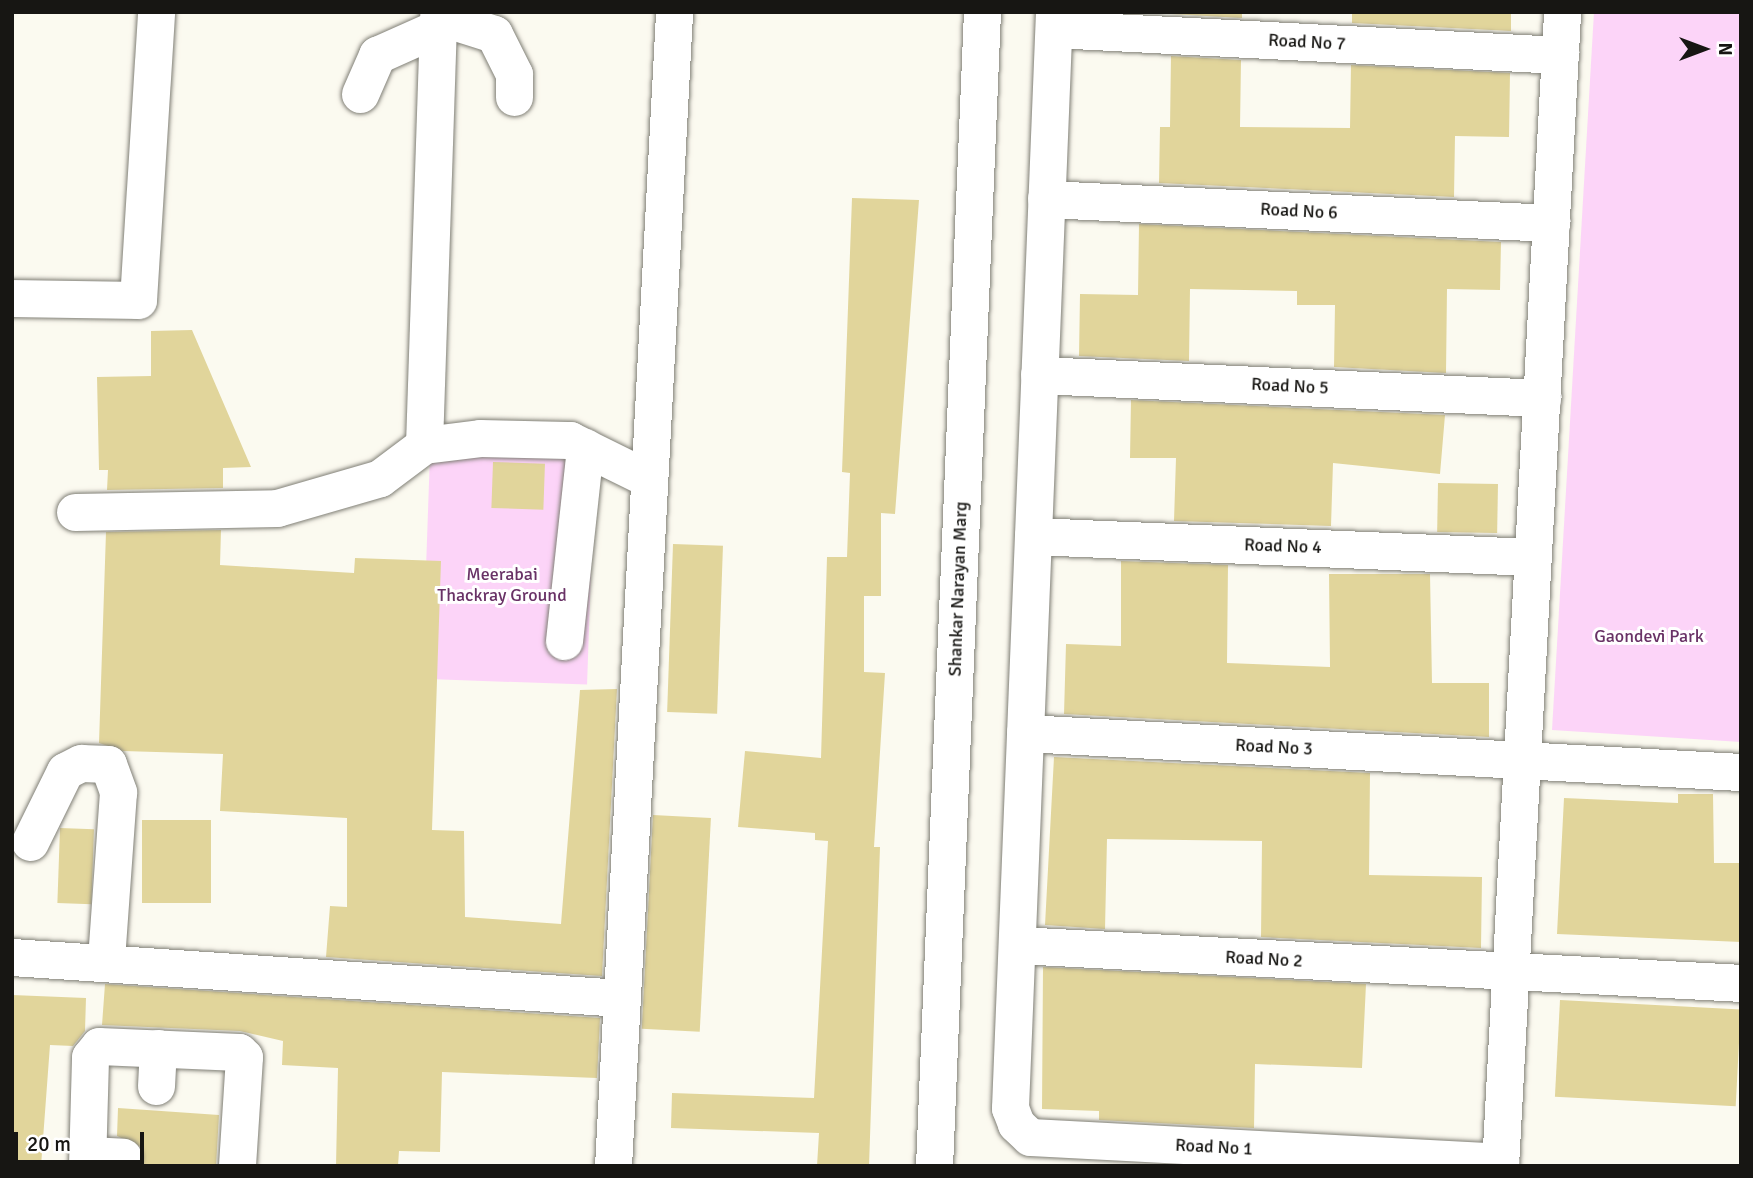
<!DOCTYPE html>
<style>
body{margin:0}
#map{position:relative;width:1753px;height:1178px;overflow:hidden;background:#fbfaf0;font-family:Signika,sans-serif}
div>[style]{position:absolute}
.green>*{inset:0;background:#fcd4f8;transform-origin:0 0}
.building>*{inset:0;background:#e1d59b;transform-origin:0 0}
.roads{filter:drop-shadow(0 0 2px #807f76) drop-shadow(0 0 2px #807f76)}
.street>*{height:37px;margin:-18.5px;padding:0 18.5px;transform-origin:18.5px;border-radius:18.5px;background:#fff}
span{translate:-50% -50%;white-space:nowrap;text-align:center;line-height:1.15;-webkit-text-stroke:6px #fff;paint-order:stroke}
.street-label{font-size:18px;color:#171613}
.park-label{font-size:18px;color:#693266}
.frame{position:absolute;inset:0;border:14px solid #171613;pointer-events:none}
.north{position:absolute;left:1669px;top:14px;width:70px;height:70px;-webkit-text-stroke:5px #fff;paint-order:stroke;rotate:90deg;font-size:19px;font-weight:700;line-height:28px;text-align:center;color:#171613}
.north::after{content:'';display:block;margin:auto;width:24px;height:32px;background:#171613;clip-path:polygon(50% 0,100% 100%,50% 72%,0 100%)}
.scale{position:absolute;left:14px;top:1132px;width:130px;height:32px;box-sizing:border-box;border:4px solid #171613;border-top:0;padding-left:9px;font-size:21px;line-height:24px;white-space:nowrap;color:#171613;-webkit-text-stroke:5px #fff;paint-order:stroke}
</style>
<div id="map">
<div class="green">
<div style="clip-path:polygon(1594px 12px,1741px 12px,1741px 742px,1552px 730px)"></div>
<div style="left:430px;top:454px;width:165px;height:225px;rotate:2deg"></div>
</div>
<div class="building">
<div style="clip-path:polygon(1171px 12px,1242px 12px,1242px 18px,1171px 14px)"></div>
<div style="clip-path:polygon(1352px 12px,1511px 12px,1511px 31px,1352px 23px)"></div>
<div style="clip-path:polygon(1171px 56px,1241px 60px,1240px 127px,1350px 128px,1351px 65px,1510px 73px,1509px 137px,1455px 136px,1454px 197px,1159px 183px,1160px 127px,1170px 127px)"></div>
<div style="clip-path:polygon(852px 198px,919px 200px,895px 514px,881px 513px,881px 596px,864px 596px,864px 672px,885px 673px,874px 847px,880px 847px,869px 1166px,817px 1166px,819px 1133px,671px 1128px,672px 1093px,814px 1098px,828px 841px,815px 840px,815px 833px,738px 827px,745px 751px,821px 758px,827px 557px,847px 557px,850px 473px,842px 472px)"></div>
<div style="clip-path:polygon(1139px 224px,1501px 242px,1500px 290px,1447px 289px,1446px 373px,1334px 367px,1335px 305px,1297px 305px,1297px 291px,1190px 289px,1189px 361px,1079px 356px,1080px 294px,1138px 295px)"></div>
<div style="clip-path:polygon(192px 330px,251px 467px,223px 468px,223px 488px,107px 490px,108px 470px,99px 470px,97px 377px,151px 376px,151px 331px)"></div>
<div style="clip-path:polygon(1131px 400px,1445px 415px,1440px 474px,1333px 463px,1331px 526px,1174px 521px,1176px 458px,1130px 458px)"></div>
<div style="left:493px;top:462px;width:52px;height:46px;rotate:2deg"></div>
<div style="left:1438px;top:483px;width:60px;height:49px;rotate:1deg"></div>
<div style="clip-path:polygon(221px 530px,220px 565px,354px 573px,355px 558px,441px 561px,432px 830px,464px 831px,465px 917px,561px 924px,580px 690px,617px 689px,602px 976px,326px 957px,330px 906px,347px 907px,347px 818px,220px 811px,223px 754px,123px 751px,99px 743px,106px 532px)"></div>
<div style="left:673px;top:544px;width:50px;height:168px;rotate:2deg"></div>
<div style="clip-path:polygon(1121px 561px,1228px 565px,1227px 663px,1330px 667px,1329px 574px,1430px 574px,1432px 683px,1489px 683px,1489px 737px,1064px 714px,1066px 644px,1121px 646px)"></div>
<div style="clip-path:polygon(1054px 757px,1370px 773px,1369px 875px,1482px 877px,1481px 948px,1261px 937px,1262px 841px,1107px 839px,1105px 929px,1045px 925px)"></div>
<div style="clip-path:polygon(1678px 794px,1713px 794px,1714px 863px,1741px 863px,1741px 942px,1557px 934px,1564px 798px,1678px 803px)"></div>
<div style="left:653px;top:815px;width:58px;height:214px;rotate:3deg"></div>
<div style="left:142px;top:820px;width:69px;height:83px"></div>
<div style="left:60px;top:828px;width:34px;height:75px;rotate:2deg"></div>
<div style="clip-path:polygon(1043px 967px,1366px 984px,1362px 1068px,1255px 1064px,1254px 1128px,1099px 1120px,1099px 1111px,1042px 1109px)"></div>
<div style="clip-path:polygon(105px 984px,600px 1018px,597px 1078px,442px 1072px,440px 1152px,399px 1151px,398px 1166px,336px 1166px,338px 1068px,282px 1065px,283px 1041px,240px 1031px,102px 1025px)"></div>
<div style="clip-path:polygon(12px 995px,86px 998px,85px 1031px,73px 1046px,50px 1045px,41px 1166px,12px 1166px)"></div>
<div style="left:1560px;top:1000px;width:181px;height:97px;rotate:3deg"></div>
<div style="clip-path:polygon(118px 1108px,219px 1115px,216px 1166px,142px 1166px,141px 1147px,117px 1136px)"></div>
</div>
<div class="roads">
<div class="street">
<div style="left:1054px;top:12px;width:1097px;rotate:92.3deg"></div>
<div style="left:1010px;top:1108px;width:17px;rotate:69deg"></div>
<div style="left:1016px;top:1124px;width:19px;rotate:43deg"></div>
<div style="left:1030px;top:1137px;width:471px;rotate:3deg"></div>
<div style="left:1054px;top:29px;width:507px;rotate:2.94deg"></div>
<div style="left:360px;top:94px;width:43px;rotate:-66.4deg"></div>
<div style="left:377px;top:55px;width:83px;rotate:-24.1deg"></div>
<div style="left:453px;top:21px;width:43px;rotate:17.6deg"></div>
<div style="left:494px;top:34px;width:45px;rotate:63.4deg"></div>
<div style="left:514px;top:74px;width:23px;rotate:90deg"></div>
<div style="left:1046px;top:199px;width:506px;rotate:2.72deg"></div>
<div style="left:12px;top:298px;width:126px;rotate:0.9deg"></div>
<div style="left:138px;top:300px;width:289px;rotate:-86.4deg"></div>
<div style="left:1039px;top:375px;width:504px;rotate:2.62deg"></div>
<div style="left:424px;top:445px;width:433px;rotate:-88.1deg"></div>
<div style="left:75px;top:512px;width:202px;rotate:-1.1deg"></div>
<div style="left:277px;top:508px;width:107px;rotate:-16.2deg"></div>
<div style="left:380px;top:478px;width:55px;rotate:-36.9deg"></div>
<div style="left:424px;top:445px;width:56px;rotate:-7.1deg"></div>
<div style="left:480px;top:438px;width:90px;rotate:1.3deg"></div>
<div style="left:570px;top:440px;width:88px;rotate:26.3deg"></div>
<div style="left:1033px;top:536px;width:500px;rotate:2.41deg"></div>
<div style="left:564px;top:641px;width:195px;rotate:-83.8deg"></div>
<div style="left:1025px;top:733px;width:717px;rotate:3.12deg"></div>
<div style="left:30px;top:842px;width:79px;rotate:-63.8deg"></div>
<div style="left:65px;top:771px;width:18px;rotate:-27deg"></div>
<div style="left:81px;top:763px;width:27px;rotate:2deg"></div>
<div style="left:108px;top:764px;width:30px;rotate:70deg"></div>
<div style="left:118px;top:792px;width:168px;rotate:94.1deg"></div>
<div style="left:1017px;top:945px;width:725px;rotate:3deg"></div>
<div style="left:12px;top:957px;width:610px;rotate:3.85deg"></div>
<div style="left:156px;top:1086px;width:38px;rotate:-87deg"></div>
<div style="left:88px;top:1155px;width:35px;rotate:3deg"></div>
<div style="left:87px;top:1166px;width:109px;rotate:-88.4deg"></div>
<div style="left:90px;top:1057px;width:14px;rotate:-51deg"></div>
<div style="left:99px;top:1046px;width:140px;rotate:2.5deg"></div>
<div style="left:239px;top:1052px;width:7px;rotate:45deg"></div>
<div style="left:244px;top:1057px;width:109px;rotate:93.7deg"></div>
<div style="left:613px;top:1166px;width:1156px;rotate:-86.97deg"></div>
<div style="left:934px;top:1166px;width:1155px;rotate:-87.62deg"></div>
<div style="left:1500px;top:1166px;width:1156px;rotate:-86.92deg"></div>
</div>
</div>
<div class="street-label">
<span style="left:1307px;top:42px;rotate:3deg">Road No 7</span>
<span style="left:1299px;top:211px;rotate:3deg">Road No 6</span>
<span style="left:1290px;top:386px;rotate:3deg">Road No 5</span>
<span style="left:1283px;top:546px;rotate:2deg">Road No 4</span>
<span style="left:958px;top:589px;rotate:-88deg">Shankar Narayan Marg</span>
<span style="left:1274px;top:747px;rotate:3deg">Road No 3</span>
<span style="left:1264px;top:959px;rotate:3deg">Road No 2</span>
<span style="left:1214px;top:1147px;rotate:3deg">Road No 1</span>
</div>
<div class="park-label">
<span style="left:502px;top:585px">Meerabai<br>Thackray Ground</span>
<span style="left:1649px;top:636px">Gaondevi Park</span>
</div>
<div class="frame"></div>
<div class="north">N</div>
<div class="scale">20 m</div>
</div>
